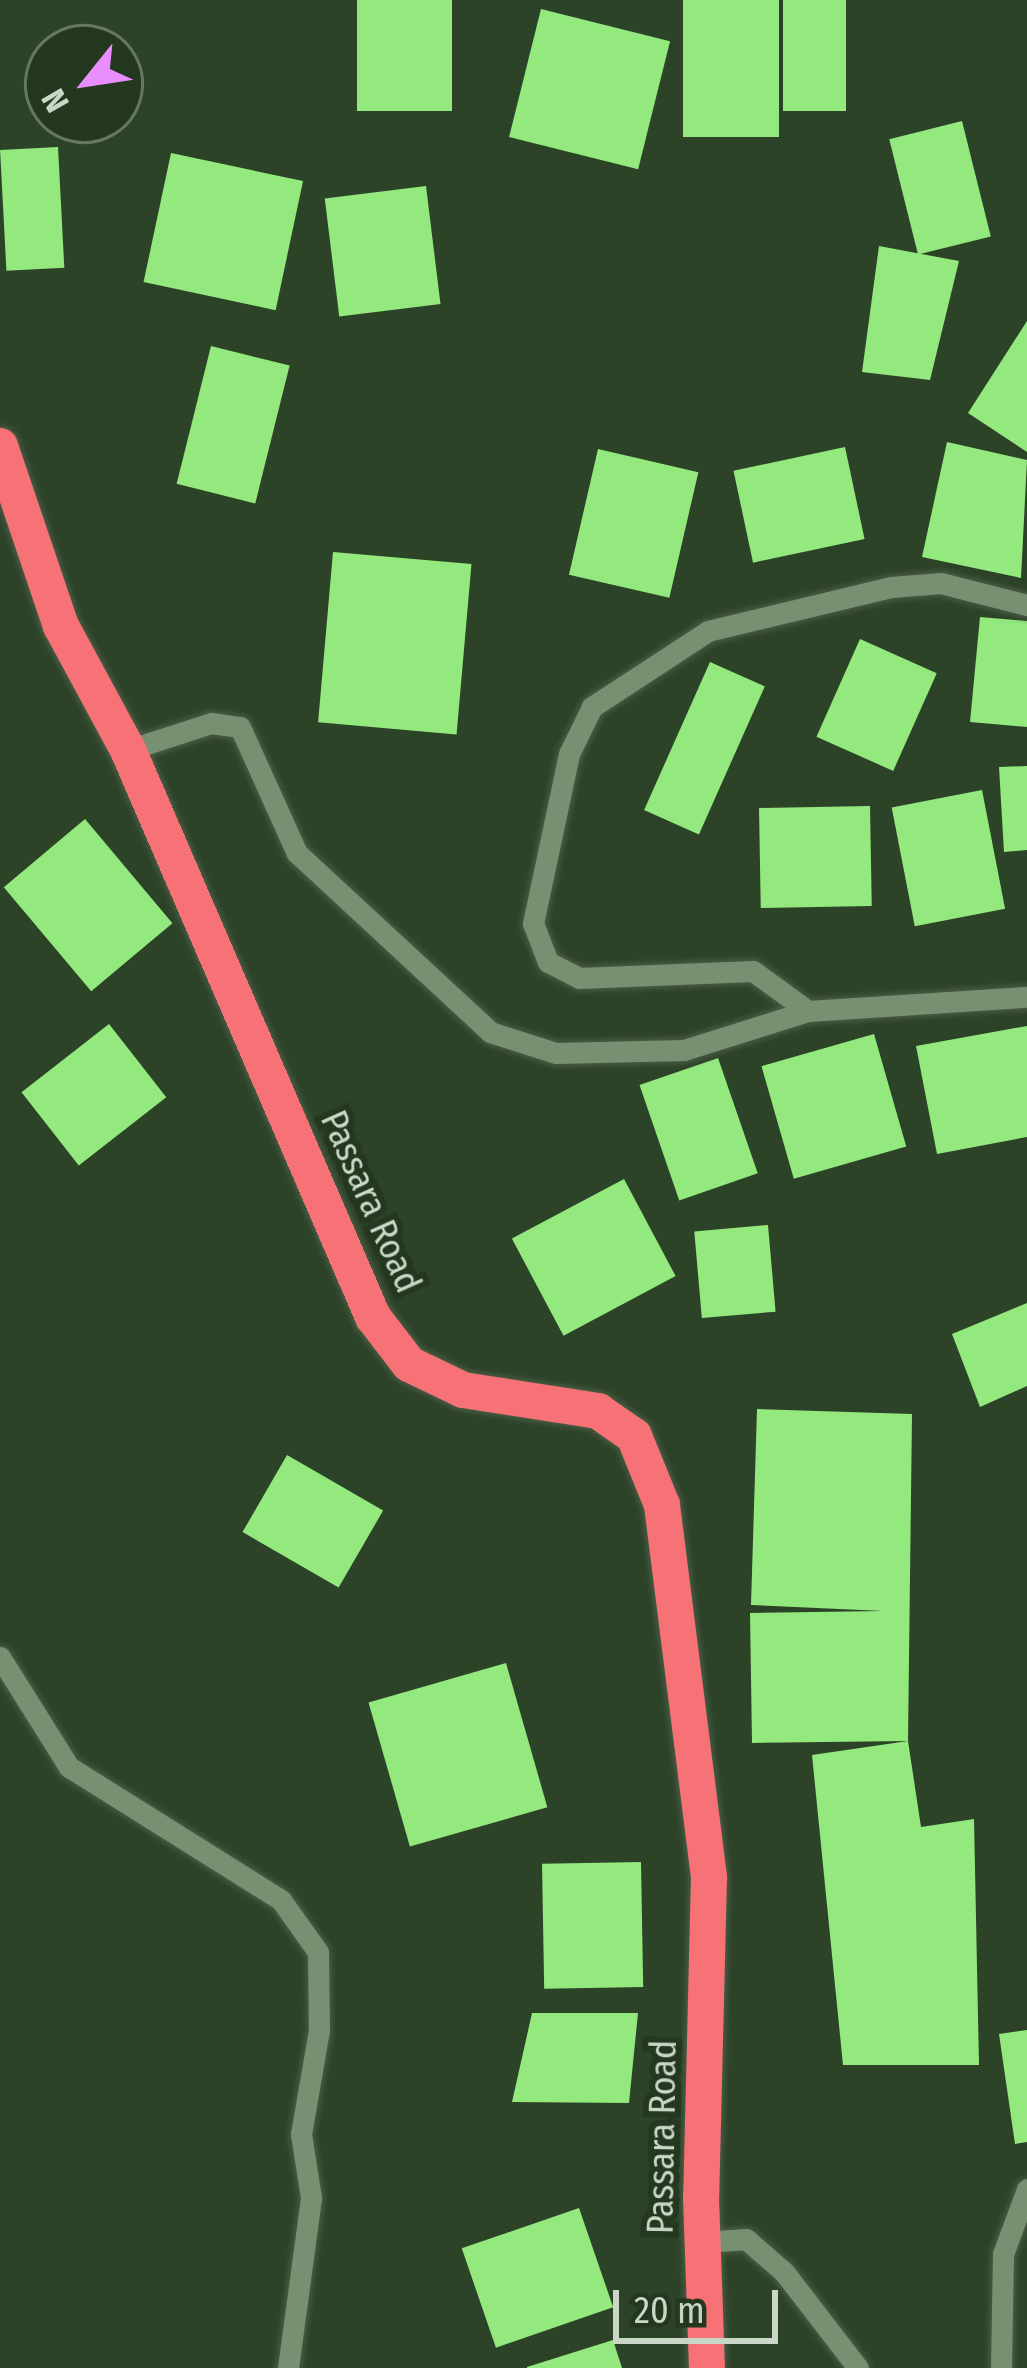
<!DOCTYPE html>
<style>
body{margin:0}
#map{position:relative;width:1027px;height:2368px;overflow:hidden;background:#2d4328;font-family:"Fira Sans Condensed",sans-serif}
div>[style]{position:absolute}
.building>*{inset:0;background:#93e97e;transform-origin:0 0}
.roads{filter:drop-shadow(0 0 3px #4b5d46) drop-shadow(0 0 3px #4b5d46)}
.minor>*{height:21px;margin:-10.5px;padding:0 10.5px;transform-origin:10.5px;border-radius:10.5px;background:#789072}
.highway>*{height:36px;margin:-18px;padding:0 18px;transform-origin:18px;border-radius:18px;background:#f67277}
span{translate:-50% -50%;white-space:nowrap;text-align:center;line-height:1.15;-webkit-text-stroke:12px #23381e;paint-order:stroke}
.street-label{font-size:36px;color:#cad7c7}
.north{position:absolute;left:24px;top:24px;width:120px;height:120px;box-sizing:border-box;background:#23381e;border:3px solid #667862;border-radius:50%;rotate:240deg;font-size:33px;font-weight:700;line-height:48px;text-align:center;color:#cad7c7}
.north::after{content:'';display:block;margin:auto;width:42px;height:54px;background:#e98efe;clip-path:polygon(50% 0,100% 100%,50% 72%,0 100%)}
.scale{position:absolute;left:613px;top:2290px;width:165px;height:54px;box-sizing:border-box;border:6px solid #cad7c7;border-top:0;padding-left:15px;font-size:36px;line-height:42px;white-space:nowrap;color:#cad7c7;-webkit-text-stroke:9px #23381e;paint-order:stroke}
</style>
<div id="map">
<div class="building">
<div style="left:357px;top:0;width:95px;height:111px"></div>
<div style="left:683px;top:0;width:96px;height:137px"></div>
<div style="left:783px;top:0;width:63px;height:111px"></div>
<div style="left:541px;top:9px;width:133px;height:132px;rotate:14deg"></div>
<div style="left:962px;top:121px;width:119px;height:75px;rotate:76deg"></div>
<div style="left:58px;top:147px;width:121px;height:58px;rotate:87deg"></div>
<div style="left:171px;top:153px;width:135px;height:132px;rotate:12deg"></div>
<div style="left:426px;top:186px;width:119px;height:102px;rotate:83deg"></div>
<div style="clip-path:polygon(879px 246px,959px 261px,930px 380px,862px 372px)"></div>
<div style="clip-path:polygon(1027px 321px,1027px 452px,968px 413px)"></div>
<div style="left:211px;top:346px;width:81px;height:142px;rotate:14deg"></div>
<div style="clip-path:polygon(947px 442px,1027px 460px,1021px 578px,922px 557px)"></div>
<div style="left:845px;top:447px;width:94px;height:114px;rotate:78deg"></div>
<div style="left:598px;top:449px;width:103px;height:129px;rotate:13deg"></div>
<div style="left:333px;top:552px;width:139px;height:171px;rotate:5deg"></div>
<div style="clip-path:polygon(980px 617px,1027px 621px,1027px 727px,970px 722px)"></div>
<div style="left:860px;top:639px;width:84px;height:107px;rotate:24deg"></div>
<div style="left:710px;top:662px;width:60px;height:162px;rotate:24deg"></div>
<div style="clip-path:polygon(1027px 766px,1027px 850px,1004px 852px,999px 767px)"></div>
<div style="left:982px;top:790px;width:121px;height:92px;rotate:79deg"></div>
<div style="left:870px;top:806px;width:100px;height:111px;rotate:89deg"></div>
<div style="left:85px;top:819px;width:136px;height:106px;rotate:50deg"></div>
<div style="left:109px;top:1024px;width:93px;height:111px;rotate:52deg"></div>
<div style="clip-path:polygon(1027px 1026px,1027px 1137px,937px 1154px,916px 1046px)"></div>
<div style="left:874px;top:1034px;width:117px;height:117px;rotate:74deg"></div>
<div style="left:718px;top:1058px;width:122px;height:83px;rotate:71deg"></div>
<div style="left:624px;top:1179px;width:110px;height:127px;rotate:62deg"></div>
<div style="left:768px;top:1225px;width:87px;height:74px;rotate:85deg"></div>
<div style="clip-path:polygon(1027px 1303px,1027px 1386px,980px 1407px,952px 1334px)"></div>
<div style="clip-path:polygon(757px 1409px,912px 1414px,908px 1741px,752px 1743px,750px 1613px,883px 1611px,751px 1605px)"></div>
<div style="left:287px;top:1455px;width:111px;height:89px;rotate:30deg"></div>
<div style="left:506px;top:1663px;width:150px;height:143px;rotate:74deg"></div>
<div style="clip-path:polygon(908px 1741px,921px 1827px,974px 1819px,979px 2065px,843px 2065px,812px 1755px)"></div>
<div style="left:641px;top:1862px;width:125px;height:99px;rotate:89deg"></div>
<div style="clip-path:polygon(532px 2013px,638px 2013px,629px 2103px,512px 2102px)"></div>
<div style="clip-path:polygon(1027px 2030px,1027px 2142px,1015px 2144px,999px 2034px)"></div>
<div style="left:579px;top:2208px;width:105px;height:124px;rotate:71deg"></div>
<div style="clip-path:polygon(613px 2340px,622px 2368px,527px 2368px,527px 2367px)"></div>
</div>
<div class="roads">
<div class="minor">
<div style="left:1027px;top:605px;width:89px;rotate:-165.7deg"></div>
<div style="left:941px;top:583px;width:50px;rotate:175.4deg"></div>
<div style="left:891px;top:587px;width:188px;rotate:166.5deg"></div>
<div style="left:708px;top:631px;width:139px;rotate:146.8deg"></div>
<div style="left:592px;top:707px;width:52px;rotate:116.1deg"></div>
<div style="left:569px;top:754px;width:173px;rotate:102deg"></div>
<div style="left:533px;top:923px;width:42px;rotate:69deg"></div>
<div style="left:548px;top:962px;width:35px;rotate:27deg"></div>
<div style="left:579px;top:978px;width:174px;rotate:-2.3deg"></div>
<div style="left:753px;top:971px;width:68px;rotate:36deg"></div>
<div style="left:808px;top:1011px;width:219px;rotate:-3.7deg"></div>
<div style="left:128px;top:750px;width:87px;rotate:-18deg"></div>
<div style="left:211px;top:723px;width:29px;rotate:8deg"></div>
<div style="left:240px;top:727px;width:138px;rotate:65.7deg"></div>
<div style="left:297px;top:853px;width:263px;rotate:42.8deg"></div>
<div style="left:490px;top:1032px;width:69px;rotate:17.7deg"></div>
<div style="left:556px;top:1053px;width:128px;rotate:-1.3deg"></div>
<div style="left:684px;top:1050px;width:130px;rotate:-17.5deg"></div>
<div style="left:0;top:1657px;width:130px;rotate:57.9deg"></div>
<div style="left:69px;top:1767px;width:250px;rotate:32.1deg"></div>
<div style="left:281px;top:1900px;width:64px;rotate:54.6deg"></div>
<div style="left:318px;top:1952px;width:78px;rotate:89.3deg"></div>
<div style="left:319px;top:2030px;width:106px;rotate:99.8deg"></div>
<div style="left:301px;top:2134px;width:65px;rotate:81.1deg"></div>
<div style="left:311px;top:2198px;width:172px;rotate:97.7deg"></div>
<div style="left:703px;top:2242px;width:43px;rotate:-4deg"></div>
<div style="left:746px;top:2239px;width:50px;rotate:41deg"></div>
<div style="left:784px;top:2272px;width:121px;rotate:52.4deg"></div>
<div style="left:1001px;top:2368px;width:114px;rotate:-89deg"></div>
<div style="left:1003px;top:2254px;width:69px;rotate:-69.7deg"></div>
</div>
<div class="highway">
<div style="left:0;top:446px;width:190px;rotate:71.3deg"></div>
<div style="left:61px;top:626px;width:141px;rotate:61.6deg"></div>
<div style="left:128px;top:750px;width:618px;rotate:66.63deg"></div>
<div style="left:373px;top:1317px;width:59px;rotate:52.5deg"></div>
<div style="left:409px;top:1364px;width:60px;rotate:25.7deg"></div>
<div style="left:463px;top:1390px;width:137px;rotate:8.8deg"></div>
<div style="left:598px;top:1411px;width:44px;rotate:34.8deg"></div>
<div style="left:634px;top:1436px;width:74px;rotate:67.9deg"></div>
<div style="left:662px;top:1505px;width:375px;rotate:82.8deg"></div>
<div style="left:709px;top:1877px;width:320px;rotate:91.4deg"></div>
<div style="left:701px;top:2197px;width:171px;rotate:88deg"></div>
</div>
</div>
<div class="street-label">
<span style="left:370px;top:1202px;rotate:66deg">Passara Road</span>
<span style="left:663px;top:2137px;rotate:-89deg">Passara Road</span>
</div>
<div class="north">N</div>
<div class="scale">20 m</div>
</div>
